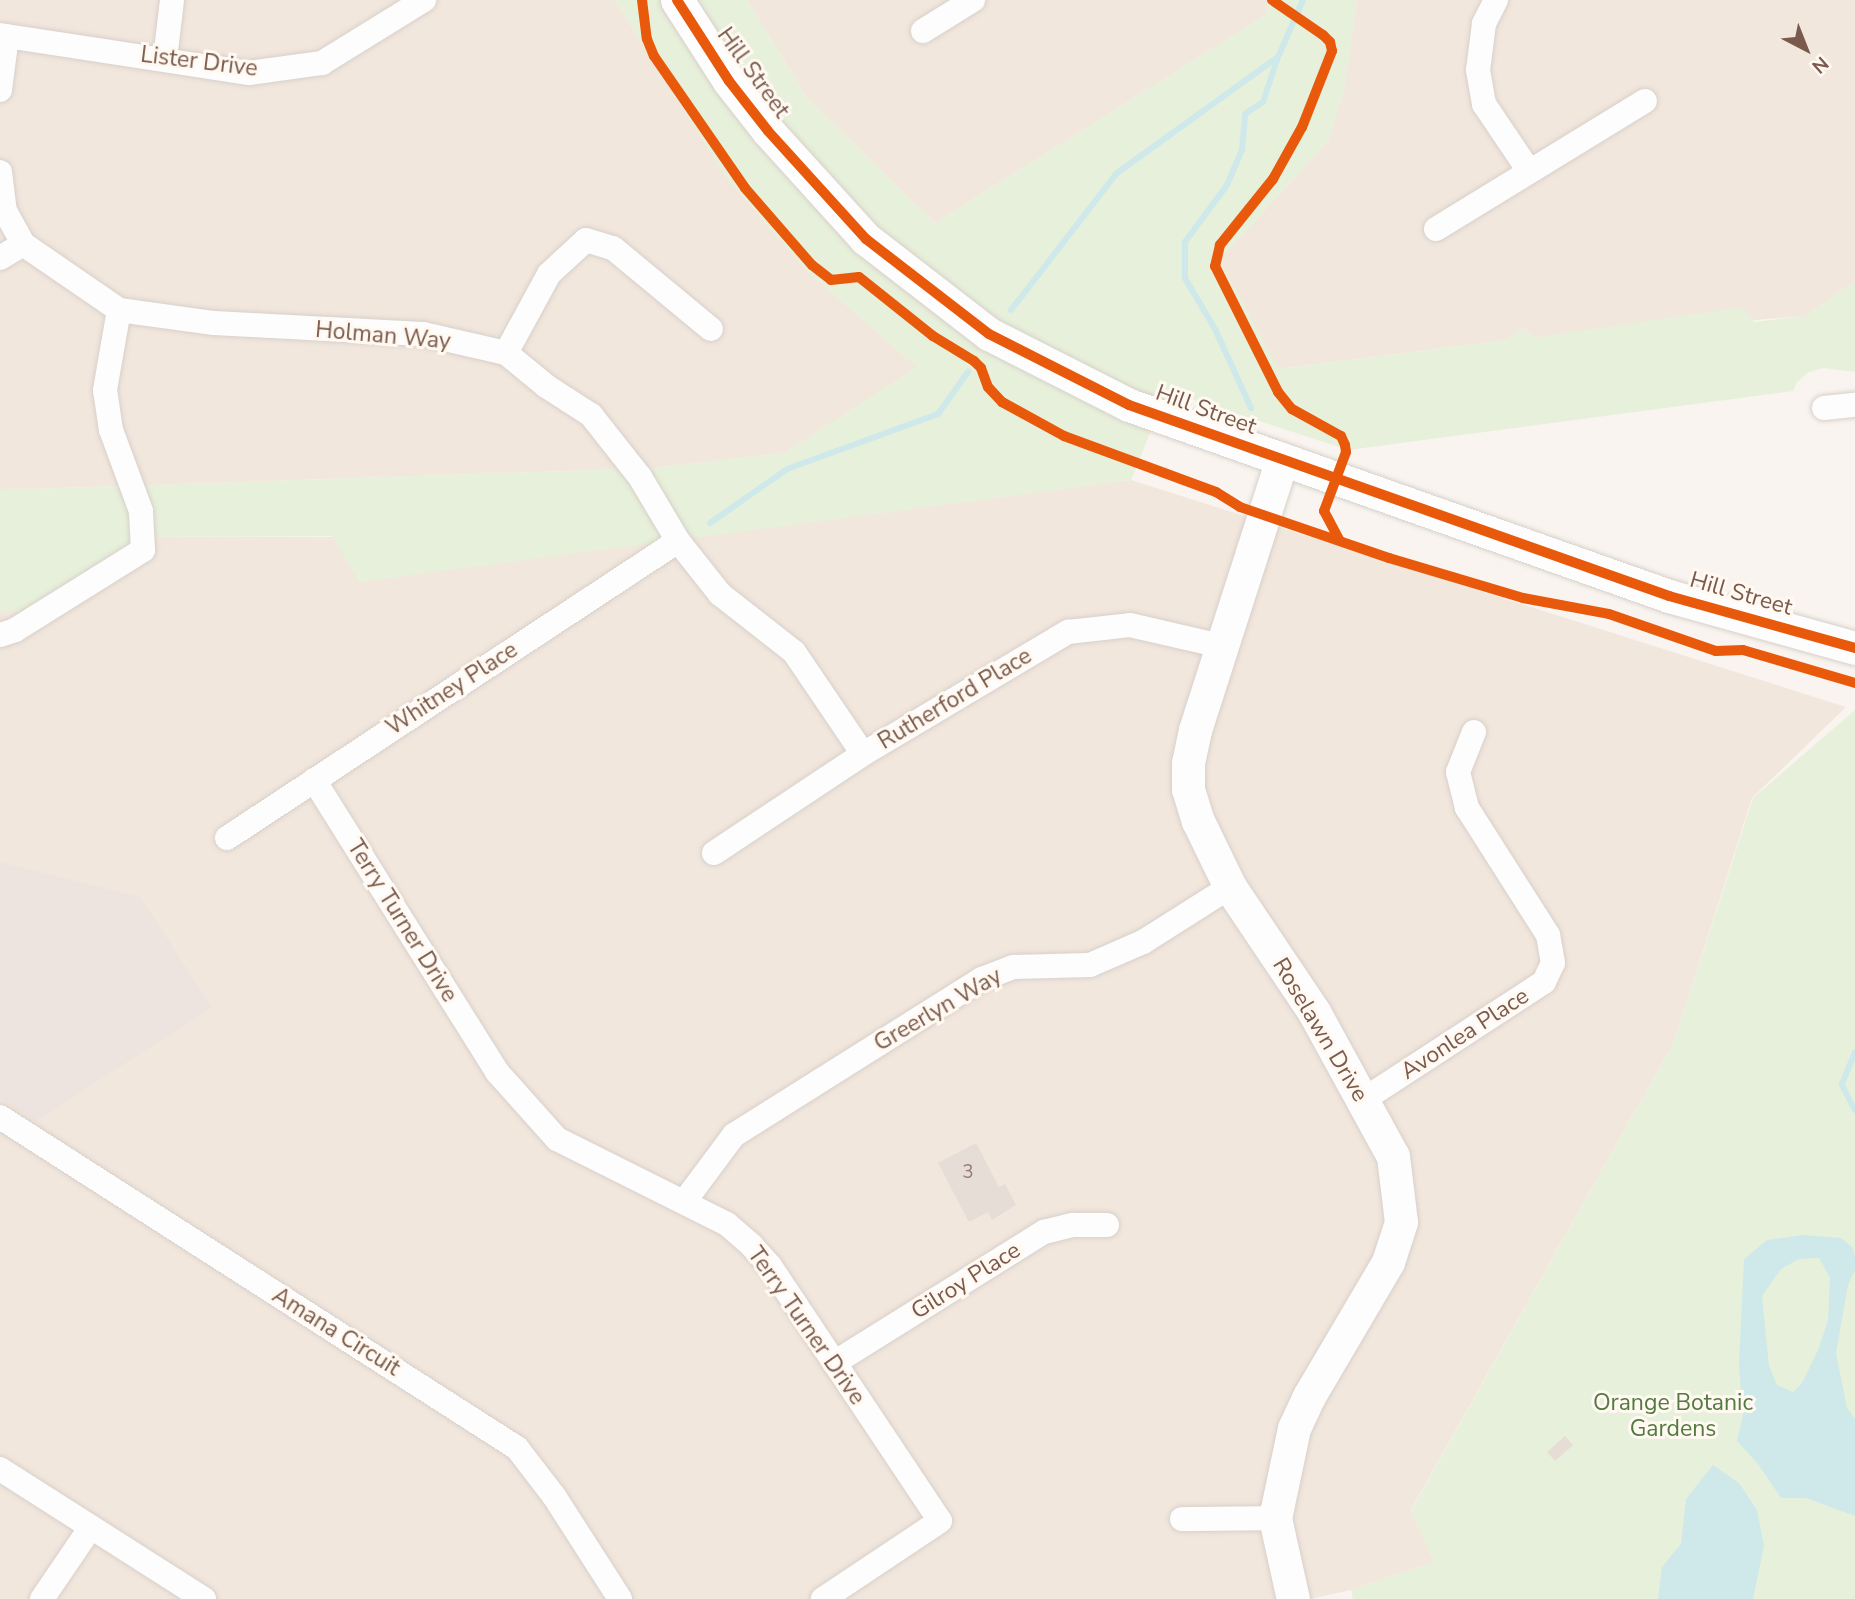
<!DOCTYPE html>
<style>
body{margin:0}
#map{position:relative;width:1855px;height:1599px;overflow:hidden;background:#f9f4ef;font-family:"Nunito Sans",sans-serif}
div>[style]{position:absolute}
.residential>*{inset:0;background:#f2e7dd}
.industrial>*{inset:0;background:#ede4df}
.green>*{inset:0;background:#e7f0da}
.water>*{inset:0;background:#cfe9ea}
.stream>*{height:6px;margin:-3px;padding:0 3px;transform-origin:3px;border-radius:3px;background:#cfe9ea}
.building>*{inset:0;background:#e6ddd6;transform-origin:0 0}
.roads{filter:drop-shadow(0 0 2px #d7d0ca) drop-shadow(0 0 2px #d7d0ca)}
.street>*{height:24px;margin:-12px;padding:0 12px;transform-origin:12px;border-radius:12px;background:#fefdfd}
.secondary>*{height:33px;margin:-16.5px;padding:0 16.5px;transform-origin:16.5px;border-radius:16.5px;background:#fefdfd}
.cycleway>*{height:10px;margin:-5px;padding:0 5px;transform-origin:5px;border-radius:5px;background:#e8590c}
span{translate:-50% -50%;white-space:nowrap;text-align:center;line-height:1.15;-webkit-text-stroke:6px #fff9f2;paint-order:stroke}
.number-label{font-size:19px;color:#977d71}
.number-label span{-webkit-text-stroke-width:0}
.street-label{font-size:23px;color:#7a5a4c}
.park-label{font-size:23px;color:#537a40}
.north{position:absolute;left:1771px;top:14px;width:70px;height:70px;-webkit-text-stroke:5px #fff9f2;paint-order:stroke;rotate:138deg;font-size:19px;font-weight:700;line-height:28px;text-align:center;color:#7a5a4c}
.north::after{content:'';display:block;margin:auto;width:24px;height:32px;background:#7a5a4c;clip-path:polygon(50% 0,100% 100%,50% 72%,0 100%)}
</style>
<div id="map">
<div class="residential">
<div style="clip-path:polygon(0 0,615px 0,727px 178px,806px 270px,917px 367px,785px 453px,655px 468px,0 490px)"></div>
<div style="clip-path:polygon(747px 0,1268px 0,1266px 15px,935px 223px,807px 98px)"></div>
<div style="clip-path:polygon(1357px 0,1855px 0,1855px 281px,1805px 316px,1532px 338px,1525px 328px,1507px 340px,1278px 369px,1219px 260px,1328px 141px,1344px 89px)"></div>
<div style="clip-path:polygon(1131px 480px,1846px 707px,1752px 798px,1674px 1042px,1411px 1510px,1434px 1562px,1351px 1590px,1310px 1599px,0 1599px,0 612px,23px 612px,131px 537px,696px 537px)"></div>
</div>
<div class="industrial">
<div style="clip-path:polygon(0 862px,140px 897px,212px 1007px,36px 1121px,0 1098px)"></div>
</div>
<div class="green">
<div style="clip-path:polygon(615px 0,747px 0,807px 98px,935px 223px,1266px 15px,1268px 0,1357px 0,1344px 89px,1328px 141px,1219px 260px,1279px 369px,1507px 340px,1525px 328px,1532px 338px,1743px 307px,1754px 322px,1805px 316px,1855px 281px,1855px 372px,1823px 368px,1809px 372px,1797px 382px,1793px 391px,1348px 450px,1167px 391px,1131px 480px,359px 582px,332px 536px,131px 537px,128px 550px,23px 612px,0 612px,0 490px,655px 468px,785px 453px,916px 367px,806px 270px,727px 178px)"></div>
<div style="clip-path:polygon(1855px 710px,1855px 1599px,1353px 1599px,1351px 1590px,1434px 1562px,1411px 1511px,1674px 1042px,1753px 798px)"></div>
</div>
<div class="water">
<div style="clip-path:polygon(evenodd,1803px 1235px,1841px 1238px,1853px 1248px,1855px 1257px,1855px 1270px,1848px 1285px,1836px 1353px,1847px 1408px,1855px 1419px,1855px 1516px,1806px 1498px,1781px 1498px,1758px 1464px,1737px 1441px,1743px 1415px,1739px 1366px,1744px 1259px,1767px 1240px,1803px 1235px,1819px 1258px,1830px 1278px,1828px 1320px,1819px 1348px,1802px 1383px,1793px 1392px,1777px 1385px,1769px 1366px,1762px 1296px,1781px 1269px,1799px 1259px,1819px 1258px)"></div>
<div style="clip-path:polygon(1713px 1465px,1739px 1483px,1757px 1510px,1764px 1546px,1753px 1599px,1658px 1599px,1662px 1567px,1681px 1544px,1686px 1499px)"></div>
</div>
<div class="stream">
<div style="left:1011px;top:310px;width:173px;rotate:-52.3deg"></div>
<div style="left:1117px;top:173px;width:198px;rotate:-35.8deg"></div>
<div style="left:1278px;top:57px;width:62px;rotate:-66.3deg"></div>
<div style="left:1251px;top:408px;width:87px;rotate:-114.5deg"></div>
<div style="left:1215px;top:329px;width:59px;rotate:-120.5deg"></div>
<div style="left:1185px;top:278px;width:36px;rotate:-90deg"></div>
<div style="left:1185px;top:242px;width:71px;rotate:-53.6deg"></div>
<div style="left:1227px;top:185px;width:38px;rotate:-67deg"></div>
<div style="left:1242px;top:150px;width:36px;rotate:-85deg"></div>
<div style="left:1245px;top:114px;width:22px;rotate:-34deg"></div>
<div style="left:1263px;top:102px;width:47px;rotate:-71.6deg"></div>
<div style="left:710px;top:523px;width:94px;rotate:-35deg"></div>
<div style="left:787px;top:469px;width:161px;rotate:-20deg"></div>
<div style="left:938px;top:414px;width:52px;rotate:-54.5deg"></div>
<div style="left:1855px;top:1052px;width:35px;rotate:112deg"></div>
<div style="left:1842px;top:1085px;width:28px;rotate:63deg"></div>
</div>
<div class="building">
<div style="clip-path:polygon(976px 1143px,999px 1187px,1005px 1184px,1016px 1205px,992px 1220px,988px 1212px,969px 1222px,938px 1163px)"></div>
<div style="left:1565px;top:1436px;width:12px;height:24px;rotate:48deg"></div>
</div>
<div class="roads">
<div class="street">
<div style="left:1496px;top:0;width:27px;rotate:117deg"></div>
<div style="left:1484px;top:24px;width:46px;rotate:97.4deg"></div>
<div style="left:1478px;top:70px;width:35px;rotate:80deg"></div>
<div style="left:1484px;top:104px;width:81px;rotate:56.1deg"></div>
<div style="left:923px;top:31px;width:59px;rotate:-31.8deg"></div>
<div style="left:0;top:35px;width:252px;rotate:8.7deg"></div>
<div style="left:249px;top:73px;width:74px;rotate:-7.8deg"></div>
<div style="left:322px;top:63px;width:120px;rotate:-31.7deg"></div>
<div style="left:165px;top:59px;width:59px;rotate:-83.2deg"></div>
<div style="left:0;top:90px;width:54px;rotate:-82.6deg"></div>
<div style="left:0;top:172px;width:39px;rotate:83deg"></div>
<div style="left:5px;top:211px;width:38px;rotate:61deg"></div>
<div style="left:23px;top:244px;width:116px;rotate:34.5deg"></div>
<div style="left:119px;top:310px;width:96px;rotate:7.8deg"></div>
<div style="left:214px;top:323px;width:209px;rotate:3deg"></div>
<div style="left:423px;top:334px;width:85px;rotate:12.9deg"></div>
<div style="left:506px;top:353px;width:52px;rotate:39.5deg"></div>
<div style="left:546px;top:386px;width:54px;rotate:32.8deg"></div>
<div style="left:591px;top:415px;width:79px;rotate:51.7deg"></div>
<div style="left:640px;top:477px;width:74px;rotate:59.3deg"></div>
<div style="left:678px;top:541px;width:68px;rotate:51.6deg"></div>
<div style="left:720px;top:594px;width:94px;rotate:38.1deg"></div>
<div style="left:794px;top:652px;width:123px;rotate:55.9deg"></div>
<div style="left:1436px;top:229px;width:245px;rotate:-31.5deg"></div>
<div style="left:0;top:258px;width:27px;rotate:-31deg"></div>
<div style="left:506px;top:353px;width:90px;rotate:-61.4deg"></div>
<div style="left:549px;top:274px;width:50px;rotate:-42.6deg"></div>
<div style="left:586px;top:240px;width:28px;rotate:17deg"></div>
<div style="left:613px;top:248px;width:127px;rotate:39.6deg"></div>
<div style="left:1824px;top:408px;width:31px;rotate:-6deg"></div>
<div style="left:0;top:635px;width:16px;rotate:-18deg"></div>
<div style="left:15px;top:630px;width:151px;rotate:-32deg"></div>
<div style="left:143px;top:550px;width:39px;rotate:-93deg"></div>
<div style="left:141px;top:511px;width:86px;rotate:-110.3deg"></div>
<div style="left:111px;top:430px;width:40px;rotate:-98.5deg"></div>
<div style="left:105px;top:390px;width:81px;rotate:-80.1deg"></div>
<div style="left:314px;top:780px;width:345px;rotate:57.9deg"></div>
<div style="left:497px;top:1072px;width:90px;rotate:48.2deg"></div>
<div style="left:557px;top:1139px;width:190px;rotate:26.6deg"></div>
<div style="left:727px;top:1224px;width:33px;rotate:41deg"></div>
<div style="left:752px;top:1246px;width:27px;rotate:48deg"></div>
<div style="left:770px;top:1266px;width:306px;rotate:56.3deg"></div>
<div style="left:940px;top:1521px;width:141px;rotate:146.3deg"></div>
<div style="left:227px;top:838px;width:540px;rotate:-33.37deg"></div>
<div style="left:714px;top:853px;width:179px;rotate:-33.6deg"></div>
<div style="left:863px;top:754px;width:239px;rotate:-30.8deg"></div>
<div style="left:1068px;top:632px;width:62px;rotate:-6.4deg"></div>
<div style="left:1130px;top:625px;width:93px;rotate:13deg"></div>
<div style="left:1363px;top:1100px;width:216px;rotate:-33.1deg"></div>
<div style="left:1544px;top:982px;width:21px;rotate:-65deg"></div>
<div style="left:1553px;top:963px;width:28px;rotate:-100deg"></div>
<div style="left:1548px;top:935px;width:151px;rotate:-122.5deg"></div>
<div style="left:1467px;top:808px;width:37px;rotate:-104deg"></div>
<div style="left:1458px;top:772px;width:43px;rotate:-68.2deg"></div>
<div style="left:0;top:1117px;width:614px;rotate:32.63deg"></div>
<div style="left:517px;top:1448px;width:61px;rotate:52.4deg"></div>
<div style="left:554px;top:1496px;width:122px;rotate:57.3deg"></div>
<div style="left:684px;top:1202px;width:84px;rotate:-53.3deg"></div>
<div style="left:734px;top:1135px;width:293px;rotate:-32.2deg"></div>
<div style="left:982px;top:979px;width:34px;rotate:-21deg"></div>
<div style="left:1014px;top:967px;width:76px;rotate:-1.5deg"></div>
<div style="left:1090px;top:965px;width:58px;rotate:-23.5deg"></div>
<div style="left:1143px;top:942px;width:103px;rotate:-32.3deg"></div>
<div style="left:834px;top:1363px;width:248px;rotate:-32deg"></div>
<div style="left:1044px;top:1232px;width:30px;rotate:-14deg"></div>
<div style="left:1073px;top:1225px;width:34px"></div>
<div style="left:0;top:1469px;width:242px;rotate:32.5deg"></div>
<div style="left:1182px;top:1519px;width:93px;rotate:-0.6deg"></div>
<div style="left:42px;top:1599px;width:87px;rotate:-55.8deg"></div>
</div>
<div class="secondary">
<div style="left:677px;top:0;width:96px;rotate:57.3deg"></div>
<div style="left:729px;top:81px;width:63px;rotate:52deg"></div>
<div style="left:768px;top:131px;width:146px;rotate:47.8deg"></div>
<div style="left:866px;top:239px;width:155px;rotate:37.7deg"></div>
<div style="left:989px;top:334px;width:157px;rotate:26.9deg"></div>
<div style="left:1129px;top:405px;width:573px;rotate:19.48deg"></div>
<div style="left:1669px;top:596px;width:193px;rotate:15.6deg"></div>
<div style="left:1282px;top:459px;width:285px;rotate:107.8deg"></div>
<div style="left:1195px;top:730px;width:34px;rotate:102deg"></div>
<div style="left:1188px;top:763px;width:26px;rotate:90deg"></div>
<div style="left:1188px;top:789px;width:34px;rotate:73deg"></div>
<div style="left:1198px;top:821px;width:73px;rotate:64.1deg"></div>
<div style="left:1230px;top:887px;width:151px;rotate:56.1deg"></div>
<div style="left:1314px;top:1012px;width:164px;rotate:61.3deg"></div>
<div style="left:1393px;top:1156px;width:66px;rotate:83.1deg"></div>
<div style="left:1401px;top:1222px;width:42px;rotate:108deg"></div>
<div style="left:1388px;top:1262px;width:156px;rotate:120.5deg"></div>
<div style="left:1309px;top:1396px;width:35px;rotate:115deg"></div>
<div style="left:1294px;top:1428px;width:92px;rotate:101.9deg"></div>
<div style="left:1275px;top:1518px;width:83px;rotate:77.5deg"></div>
</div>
</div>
<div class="cycleway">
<div style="left:642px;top:0;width:39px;rotate:83deg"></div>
<div style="left:647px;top:39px;width:18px;rotate:68deg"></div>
<div style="left:654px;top:56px;width:160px;rotate:55.4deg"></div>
<div style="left:745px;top:188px;width:102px;rotate:49deg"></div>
<div style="left:812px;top:265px;width:24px;rotate:38deg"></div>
<div style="left:831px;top:280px;width:28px;rotate:-6deg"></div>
<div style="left:859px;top:277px;width:95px;rotate:38.6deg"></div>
<div style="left:933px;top:336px;width:48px;rotate:31.4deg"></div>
<div style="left:974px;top:361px;width:10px;rotate:45deg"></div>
<div style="left:981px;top:368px;width:20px;rotate:70deg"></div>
<div style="left:988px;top:387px;width:21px;rotate:47deg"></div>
<div style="left:1002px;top:402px;width:71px;rotate:28.7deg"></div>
<div style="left:1064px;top:436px;width:162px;rotate:20.2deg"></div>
<div style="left:1216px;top:492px;width:28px;rotate:32deg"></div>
<div style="left:1240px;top:507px;width:157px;rotate:18.9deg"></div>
<div style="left:1389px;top:558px;width:140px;rotate:16.6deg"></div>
<div style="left:1523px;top:598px;width:87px;rotate:10.5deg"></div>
<div style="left:1609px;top:614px;width:113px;rotate:19.1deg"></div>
<div style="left:1716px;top:651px;width:27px;rotate:-2deg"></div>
<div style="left:1743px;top:650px;width:117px;rotate:16.4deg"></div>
<div style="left:677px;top:0;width:96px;rotate:57.3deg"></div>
<div style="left:729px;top:81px;width:63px;rotate:52deg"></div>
<div style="left:768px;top:131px;width:146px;rotate:47.8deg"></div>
<div style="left:866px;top:239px;width:155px;rotate:37.7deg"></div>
<div style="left:989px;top:334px;width:157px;rotate:26.9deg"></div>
<div style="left:1129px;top:405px;width:573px;rotate:19.48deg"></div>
<div style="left:1669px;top:596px;width:193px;rotate:15.6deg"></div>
<div style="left:1272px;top:0;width:62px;rotate:34.5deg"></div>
<div style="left:1323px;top:35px;width:10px;rotate:45deg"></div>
<div style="left:1330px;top:42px;width:9px;rotate:77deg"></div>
<div style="left:1332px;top:51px;width:82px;rotate:111.5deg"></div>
<div style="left:1302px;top:127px;width:60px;rotate:119.1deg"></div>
<div style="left:1273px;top:179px;width:85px;rotate:128.8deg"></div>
<div style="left:1220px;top:245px;width:22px;rotate:103deg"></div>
<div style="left:1215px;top:266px;width:141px;rotate:63.4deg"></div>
<div style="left:1278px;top:392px;width:22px;rotate:51deg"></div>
<div style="left:1292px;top:409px;width:56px;rotate:28.9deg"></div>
<div style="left:1341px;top:436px;width:10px;rotate:66deg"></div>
<div style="left:1345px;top:445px;width:7px;rotate:82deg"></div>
<div style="left:1346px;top:452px;width:63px;rotate:110.4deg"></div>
<div style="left:1324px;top:511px;width:34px;rotate:62deg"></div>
</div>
<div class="number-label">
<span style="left:968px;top:1173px">3</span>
</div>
<div class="street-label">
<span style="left:199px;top:62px;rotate:7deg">Lister Drive</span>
<span style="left:753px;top:73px;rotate:54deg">Hill Street</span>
<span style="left:383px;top:336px;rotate:5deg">Holman Way</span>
<span style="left:1206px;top:410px;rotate:20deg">Hill Street</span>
<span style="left:1741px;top:594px;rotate:16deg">Hill Street</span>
<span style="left:452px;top:689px;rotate:-33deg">Whitney Place</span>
<span style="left:955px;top:699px;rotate:-31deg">Rutherford Place</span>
<span style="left:402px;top:921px;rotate:58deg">Terry Turner Drive</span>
<span style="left:938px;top:1010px;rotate:-30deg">Greerlyn Way</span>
<span style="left:1320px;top:1030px;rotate:59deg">Roselawn Drive</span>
<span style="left:1465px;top:1034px;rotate:-33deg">Avonlea Place</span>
<span style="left:966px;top:1281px;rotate:-32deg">Gilroy Place</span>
<span style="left:806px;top:1326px;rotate:55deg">Terry Turner Drive</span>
<span style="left:336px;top:1332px;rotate:32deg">Amana Circuit</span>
</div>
<div class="park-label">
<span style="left:1673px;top:1416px">Orange Botanic<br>Gardens</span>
</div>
<div class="north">N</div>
</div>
